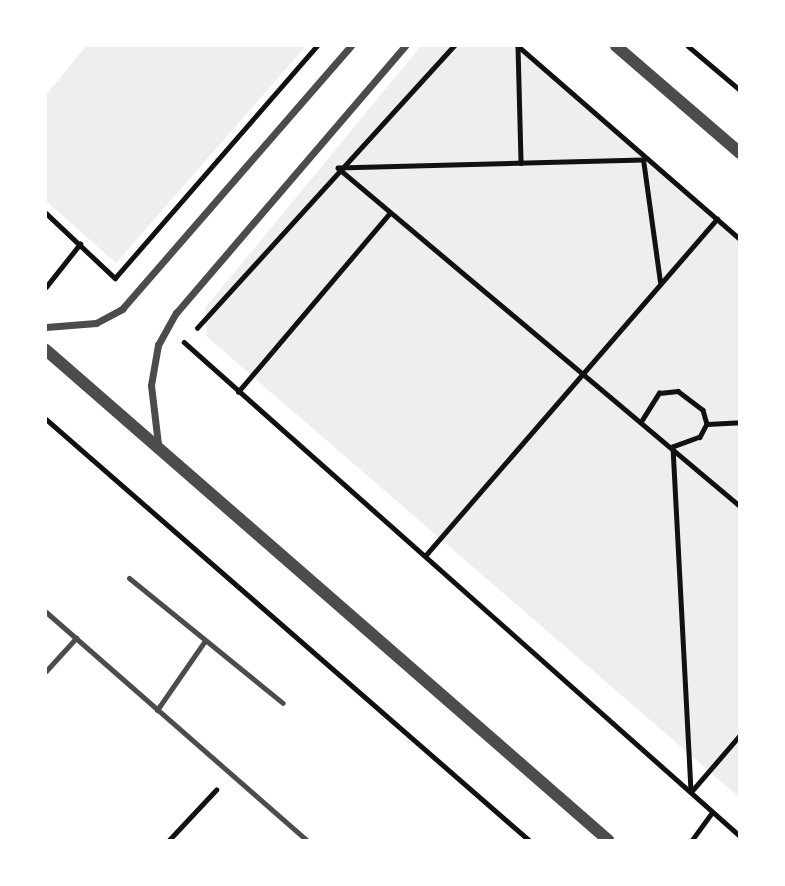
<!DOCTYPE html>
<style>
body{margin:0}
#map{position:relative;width:785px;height:886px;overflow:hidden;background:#fff;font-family:"Roboto Condensed",sans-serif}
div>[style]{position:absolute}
.green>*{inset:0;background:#eee}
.path>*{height:4.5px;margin:-2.25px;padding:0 2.25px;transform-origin:2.25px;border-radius:2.25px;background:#111}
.service>*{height:5px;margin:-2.5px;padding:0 2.5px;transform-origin:2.5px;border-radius:2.5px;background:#4c4c4c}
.minor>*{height:7px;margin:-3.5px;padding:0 3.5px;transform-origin:3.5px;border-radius:3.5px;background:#4c4c4c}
.tertiary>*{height:12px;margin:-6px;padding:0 6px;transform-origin:6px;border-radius:6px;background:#4c4c4c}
span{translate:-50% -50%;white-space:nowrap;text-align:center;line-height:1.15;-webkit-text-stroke:7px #fff;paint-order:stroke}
.frame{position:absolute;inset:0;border:47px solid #fff;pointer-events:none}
</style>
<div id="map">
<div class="green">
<div style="clip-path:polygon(86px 46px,306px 46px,116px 263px,46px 201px,46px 95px)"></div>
<div style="clip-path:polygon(421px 46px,515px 46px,739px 241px,739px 797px,207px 337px,205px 308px)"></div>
</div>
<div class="path">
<div style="left:518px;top:46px;width:294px;rotate:41deg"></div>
<div style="left:518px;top:46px;width:117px;rotate:88.5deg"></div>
<div style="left:688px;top:46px;width:68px;rotate:40.2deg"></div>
<div style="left:46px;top:213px;width:95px;rotate:43.3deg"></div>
<div style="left:115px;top:278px;width:308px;rotate:-49deg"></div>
<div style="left:660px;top:282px;width:123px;rotate:-97.9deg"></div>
<div style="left:643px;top:160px;width:305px;rotate:178.5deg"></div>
<div style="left:338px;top:168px;width:525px;rotate:40.06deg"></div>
<div style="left:46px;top:287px;width:55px;rotate:-51.7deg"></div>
<div style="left:197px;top:328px;width:382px;rotate:-47.7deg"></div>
<div style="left:184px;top:342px;width:744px;rotate:41.62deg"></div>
<div style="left:238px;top:392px;width:233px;rotate:-49.7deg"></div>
<div style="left:46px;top:419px;width:641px;rotate:41.08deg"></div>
<div style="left:642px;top:420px;width:32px;rotate:-58deg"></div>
<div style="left:659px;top:393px;width:19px;rotate:-6deg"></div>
<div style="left:678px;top:391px;width:31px;rotate:37deg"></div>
<div style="left:703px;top:410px;width:15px;rotate:74deg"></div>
<div style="left:707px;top:424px;width:15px;rotate:118deg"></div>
<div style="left:700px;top:437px;width:29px;rotate:160deg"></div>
<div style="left:673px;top:447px;width:344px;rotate:87deg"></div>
<div style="left:707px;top:424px;width:33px;rotate:-3deg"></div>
<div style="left:425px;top:556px;width:446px;rotate:-49.1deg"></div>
<div style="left:691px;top:792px;width:75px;rotate:-49.3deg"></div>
<div style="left:169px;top:840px;width:69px;rotate:-46.8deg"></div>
<div style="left:692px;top:840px;width:34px;rotate:-54deg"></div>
</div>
<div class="service">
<div style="left:129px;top:578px;width:198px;rotate:39.1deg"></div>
<div style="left:46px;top:612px;width:346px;rotate:41.2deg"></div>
<div style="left:46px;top:671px;width:45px;rotate:-47.7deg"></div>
<div style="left:157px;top:710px;width:83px;rotate:-55.3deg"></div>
</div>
<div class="minor">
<div style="left:46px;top:327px;width:50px;rotate:-4.6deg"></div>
<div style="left:96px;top:323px;width:30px;rotate:-28deg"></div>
<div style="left:122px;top:309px;width:349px;rotate:-49deg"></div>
<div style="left:158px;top:444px;width:59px;rotate:-96.8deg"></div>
<div style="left:151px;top:385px;width:41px;rotate:-80.1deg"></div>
<div style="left:158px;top:345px;width:37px;rotate:-61deg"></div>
<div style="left:176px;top:313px;width:352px;rotate:-49.4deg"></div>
</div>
<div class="tertiary">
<div style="left:616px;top:46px;width:164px;rotate:40.8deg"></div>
<div style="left:46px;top:350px;width:746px;rotate:41.08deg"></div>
</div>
<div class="frame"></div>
</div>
